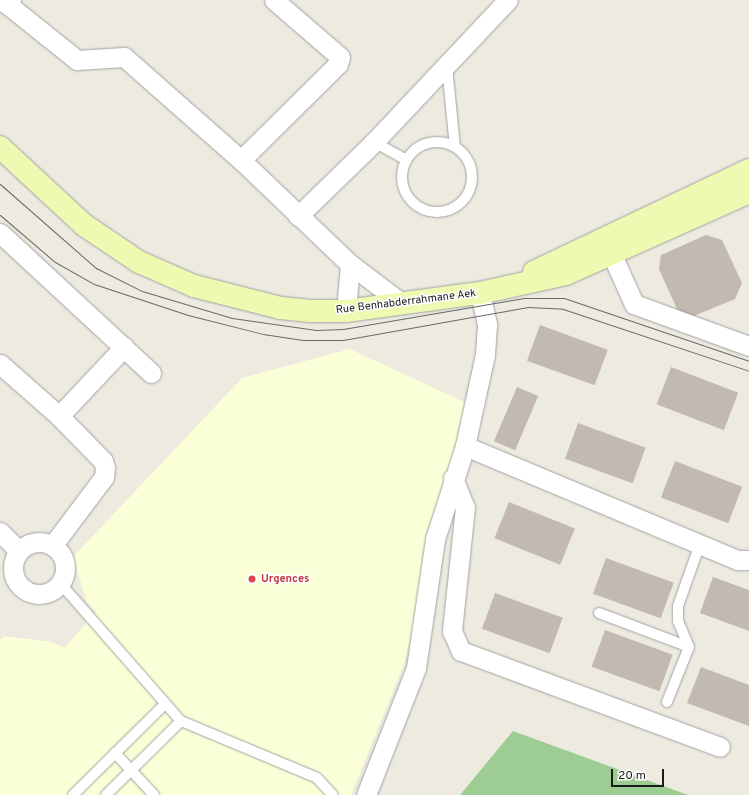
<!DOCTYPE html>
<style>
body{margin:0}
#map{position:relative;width:749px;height:795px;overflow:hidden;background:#edeae0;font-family:Overpass,sans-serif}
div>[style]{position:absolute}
.education>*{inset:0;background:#fbffd7}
.forest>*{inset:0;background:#9ecd94}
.building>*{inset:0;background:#c2b9b0;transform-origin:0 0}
.roads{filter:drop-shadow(0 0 1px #a2a2a2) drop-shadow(0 0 1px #a2a2a2)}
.lane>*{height:10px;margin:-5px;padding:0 5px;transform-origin:5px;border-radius:5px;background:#fff}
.lane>.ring{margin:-5px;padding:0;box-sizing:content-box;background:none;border:10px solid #fff;border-radius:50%}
.street>*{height:19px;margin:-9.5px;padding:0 9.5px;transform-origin:9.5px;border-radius:9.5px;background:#fff}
.street>.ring{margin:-9.5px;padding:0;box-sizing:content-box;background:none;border:19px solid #fff;border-radius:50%}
.secondary>*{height:22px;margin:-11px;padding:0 11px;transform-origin:11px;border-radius:11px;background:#eefab1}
.tram>*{height:1px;margin:-0.5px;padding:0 0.5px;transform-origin:0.5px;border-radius:0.5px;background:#696969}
.dots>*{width:11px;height:11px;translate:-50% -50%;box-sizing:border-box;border:2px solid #fff;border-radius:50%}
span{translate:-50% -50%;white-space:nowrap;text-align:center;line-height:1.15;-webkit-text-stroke:3px #fff;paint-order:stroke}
.street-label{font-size:11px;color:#1b1b1b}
.health-label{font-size:11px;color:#be3a42;font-weight:700}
.left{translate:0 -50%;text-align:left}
.scale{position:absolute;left:611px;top:769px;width:53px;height:18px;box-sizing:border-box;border:2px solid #1b1b1b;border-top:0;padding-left:5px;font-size:12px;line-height:14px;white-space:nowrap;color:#1b1b1b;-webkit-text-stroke:3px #fff;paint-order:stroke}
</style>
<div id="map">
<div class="education">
<div style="clip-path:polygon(350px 349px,464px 402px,462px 427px,404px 664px,351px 795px,0 795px,0 640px,4px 636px,53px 642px,64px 648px,96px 612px,87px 602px,73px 557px,242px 378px)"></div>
</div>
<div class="forest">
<div style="clip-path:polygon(513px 731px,688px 795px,460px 795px)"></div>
</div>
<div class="building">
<div style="clip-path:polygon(706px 235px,722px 240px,742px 283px,735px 299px,689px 318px,677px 309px,659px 269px,661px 255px)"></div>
<div style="left:540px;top:325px;width:72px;height:38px;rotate:20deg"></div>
<div style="left:671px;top:367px;width:72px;height:40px;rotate:21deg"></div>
<div style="left:517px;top:387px;width:23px;height:59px;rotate:23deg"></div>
<div style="left:578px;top:423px;width:72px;height:38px;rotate:20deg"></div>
<div style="left:675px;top:461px;width:72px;height:39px;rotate:21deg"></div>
<div style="left:509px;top:502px;width:71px;height:39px;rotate:22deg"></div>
<div style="left:606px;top:558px;width:72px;height:38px;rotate:20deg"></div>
<div style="clip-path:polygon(713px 577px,749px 590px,749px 631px,700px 613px)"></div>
<div style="left:495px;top:593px;width:72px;height:38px;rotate:20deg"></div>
<div style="left:605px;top:630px;width:72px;height:39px;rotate:20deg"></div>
<div style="clip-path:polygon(701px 667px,749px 685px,749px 726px,687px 703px)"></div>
</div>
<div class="roads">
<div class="lane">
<div style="left:447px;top:67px;width:80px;rotate:84.3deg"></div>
<div class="ring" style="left:402px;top:142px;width:60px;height:60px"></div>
<div style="left:374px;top:142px;width:37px;rotate:29deg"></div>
<div style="left:60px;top:583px;width:184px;rotate:48.8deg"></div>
<div style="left:181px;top:721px;width:147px;rotate:22.7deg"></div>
<div style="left:317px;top:778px;width:23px;rotate:47deg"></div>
<div style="left:599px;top:613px;width:96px;rotate:20.7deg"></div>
<div style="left:667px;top:702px;width:59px;rotate:-68.2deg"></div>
<div style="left:689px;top:647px;width:28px;rotate:-113deg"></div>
<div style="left:678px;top:621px;width:15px;rotate:-90deg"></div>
<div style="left:678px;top:606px;width:66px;rotate:-70.5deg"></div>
<div style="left:115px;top:753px;width:57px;rotate:47.1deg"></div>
<div style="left:73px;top:795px;width:128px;rotate:-44.7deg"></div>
<div style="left:106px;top:795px;width:105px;rotate:-44.6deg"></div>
</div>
<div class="street">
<div style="left:11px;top:0;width:6px;rotate:135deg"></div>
<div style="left:7px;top:4px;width:90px;rotate:38.7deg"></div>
<div style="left:77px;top:60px;width:47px;rotate:-3.7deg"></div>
<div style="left:124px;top:57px;width:156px;rotate:41.4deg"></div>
<div style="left:241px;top:160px;width:151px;rotate:43.7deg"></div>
<div style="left:350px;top:264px;width:63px;rotate:37.2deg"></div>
<div style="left:241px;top:160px;width:136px;rotate:-44.7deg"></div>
<div style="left:338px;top:64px;width:7px;rotate:-74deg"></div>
<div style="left:340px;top:57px;width:87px;rotate:-139.2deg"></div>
<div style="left:298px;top:216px;width:106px;rotate:-44.2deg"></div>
<div style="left:374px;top:142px;width:195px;rotate:-46.7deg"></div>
<div style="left:0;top:233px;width:206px;rotate:42.8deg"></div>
<div style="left:612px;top:255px;width:54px;rotate:65.8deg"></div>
<div style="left:634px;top:304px;width:122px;rotate:20.1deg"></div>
<div style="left:346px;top:311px;width:47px;rotate:-85.1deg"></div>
<div style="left:0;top:364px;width:79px;rotate:41.4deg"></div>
<div style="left:59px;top:416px;width:63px;rotate:45.6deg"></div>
<div style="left:103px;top:461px;width:7px;rotate:74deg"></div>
<div style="left:105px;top:468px;width:9px;rotate:96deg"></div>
<div style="left:104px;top:477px;width:86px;rotate:127deg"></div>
<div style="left:59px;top:416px;width:95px;rotate:-46.7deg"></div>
<div style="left:465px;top:446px;width:296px;rotate:22.7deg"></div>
<div style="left:738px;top:560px;width:11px"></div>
<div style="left:453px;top:478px;width:31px;rotate:68deg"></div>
<div style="left:465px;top:507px;width:125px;rotate:96deg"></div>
<div style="left:452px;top:631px;width:22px;rotate:66deg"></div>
<div style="left:461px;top:651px;width:276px;rotate:20.3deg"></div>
<div style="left:0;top:532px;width:27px;rotate:45deg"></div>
<div class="ring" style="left:13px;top:542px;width:33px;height:33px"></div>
<div style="left:366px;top:795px;width:136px;rotate:-68.5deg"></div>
<div style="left:416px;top:668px;width:130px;rotate:-81.6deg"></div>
<div style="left:435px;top:539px;width:98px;rotate:-72.1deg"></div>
<div style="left:465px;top:446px;width:94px;rotate:-77.7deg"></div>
<div style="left:485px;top:354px;width:30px;rotate:-86deg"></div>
<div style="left:487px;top:324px;width:32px;rotate:-103deg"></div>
</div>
<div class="secondary">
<div style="left:0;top:147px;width:115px;rotate:42.9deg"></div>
<div style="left:84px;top:225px;width:66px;rotate:33.9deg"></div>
<div style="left:139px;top:262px;width:60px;rotate:23.6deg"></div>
<div style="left:194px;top:286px;width:90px;rotate:14.2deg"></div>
<div style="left:281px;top:308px;width:29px;rotate:6deg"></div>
<div style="left:310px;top:311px;width:36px"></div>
<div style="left:346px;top:311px;width:135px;rotate:-7.7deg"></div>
<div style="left:480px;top:293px;width:88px;rotate:-12.5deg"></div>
<div style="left:566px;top:274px;width:201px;rotate:-24.1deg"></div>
<div style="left:534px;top:272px;width:238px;rotate:-25.4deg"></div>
</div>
</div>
<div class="tram">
<div style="left:0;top:184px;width:128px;rotate:41.2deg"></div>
<div style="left:96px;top:268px;width:51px;rotate:26.6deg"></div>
<div style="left:142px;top:291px;width:94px;rotate:16.7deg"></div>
<div style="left:232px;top:318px;width:85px;rotate:8.1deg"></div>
<div style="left:316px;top:330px;width:27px;rotate:-2deg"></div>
<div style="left:343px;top:329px;width:185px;rotate:-9.7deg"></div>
<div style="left:525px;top:298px;width:39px"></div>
<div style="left:564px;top:298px;width:195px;rotate:18.8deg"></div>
<div style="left:0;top:215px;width:72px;rotate:40.5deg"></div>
<div style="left:55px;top:262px;width:45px;rotate:29.4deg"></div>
<div style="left:94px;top:284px;width:99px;rotate:18.3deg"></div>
<div style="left:188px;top:315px;width:77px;rotate:14.2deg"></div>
<div style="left:263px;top:334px;width:40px;rotate:8.5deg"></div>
<div style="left:303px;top:340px;width:40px"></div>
<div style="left:343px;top:340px;width:188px;rotate:-10.1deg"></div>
<div style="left:528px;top:307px;width:35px;rotate:3deg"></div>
<div style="left:563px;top:309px;width:196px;rotate:18.4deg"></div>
</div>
<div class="dots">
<div style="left:252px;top:579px;background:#e0444e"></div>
</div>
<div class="street-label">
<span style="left:406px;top:302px;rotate:-7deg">Rue Benhabderrahmane Aek</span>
</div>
<div class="health-label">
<span class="left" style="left:261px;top:579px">Urgences</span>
</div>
<div class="scale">20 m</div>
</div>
